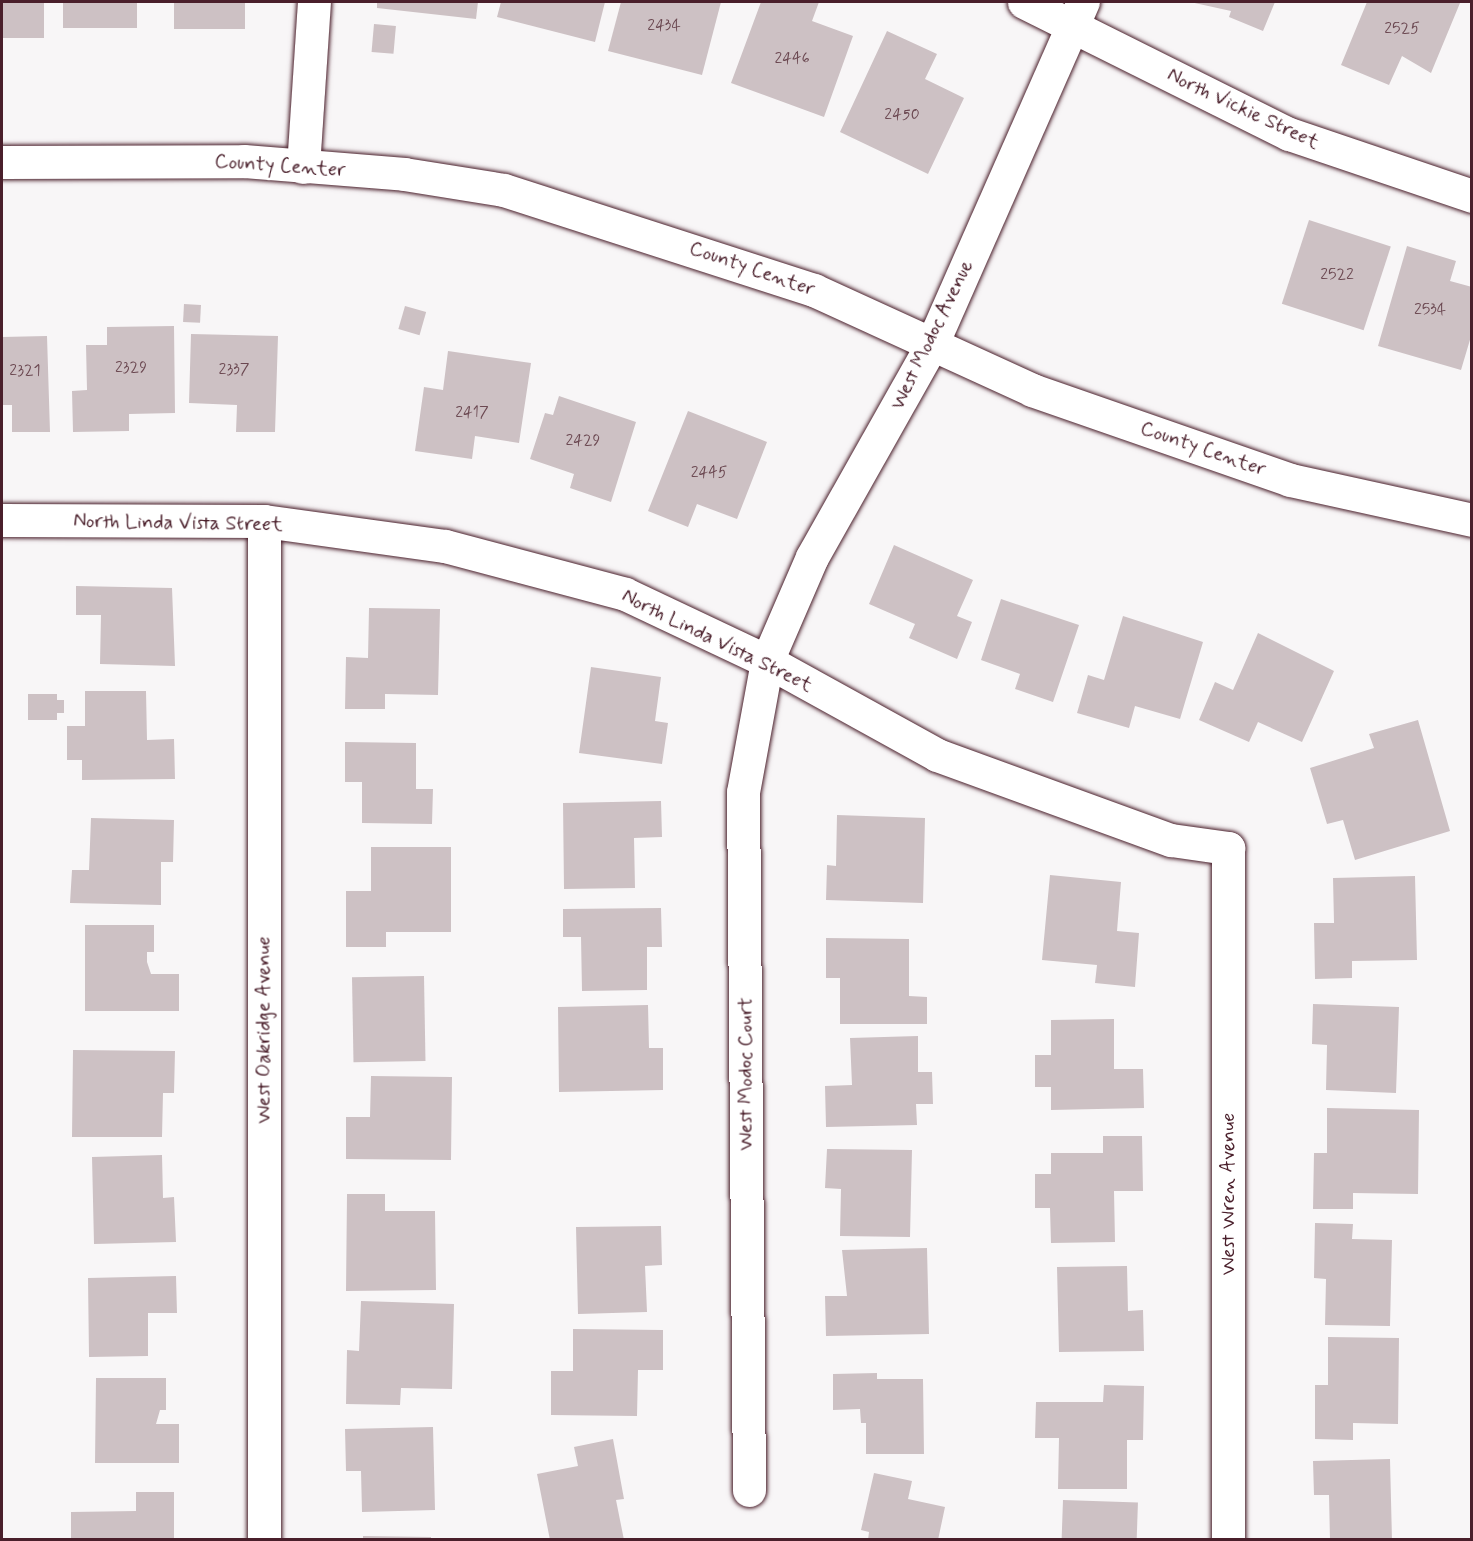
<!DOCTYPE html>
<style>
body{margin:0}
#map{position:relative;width:1473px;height:1541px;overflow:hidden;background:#f8f6f7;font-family:Mynerve,sans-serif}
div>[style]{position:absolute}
.building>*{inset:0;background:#cdc1c4;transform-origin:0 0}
.roads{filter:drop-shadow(0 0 2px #4a1f2b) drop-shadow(0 0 2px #4a1f2b)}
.minor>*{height:33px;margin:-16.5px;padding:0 16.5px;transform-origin:16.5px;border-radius:16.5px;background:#fff}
.tertiary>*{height:33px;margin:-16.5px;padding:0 16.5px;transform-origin:16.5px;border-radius:16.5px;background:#fff}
span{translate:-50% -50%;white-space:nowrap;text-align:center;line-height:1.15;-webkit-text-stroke:4.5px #fff;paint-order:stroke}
.number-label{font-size:16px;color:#6b4851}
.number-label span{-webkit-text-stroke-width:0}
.street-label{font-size:20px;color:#4a1f2b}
.frame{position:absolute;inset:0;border:3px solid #4a1f2b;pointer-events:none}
</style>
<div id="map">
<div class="building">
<div style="left:2px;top:2px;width:42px;height:36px"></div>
<div style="left:63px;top:2px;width:74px;height:26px"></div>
<div style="left:174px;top:2px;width:71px;height:27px"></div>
<div style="clip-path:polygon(377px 2px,478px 2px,476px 19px,377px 8px)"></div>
<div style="clip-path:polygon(501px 2px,605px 2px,595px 42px,497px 17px)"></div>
<div style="clip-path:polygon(621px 2px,721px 2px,702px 75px,608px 51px)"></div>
<div style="clip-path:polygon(761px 2px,819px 2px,812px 21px,853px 36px,824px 117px,731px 83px)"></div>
<div style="clip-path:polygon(1190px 2px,1275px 2px,1263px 31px,1229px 17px,1231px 11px)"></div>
<div style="clip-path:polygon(1367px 2px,1460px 3px,1431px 73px,1402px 56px,1389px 85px,1341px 65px)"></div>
<div style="left:374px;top:24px;width:22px;height:28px;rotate:5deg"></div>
<div style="clip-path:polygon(887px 31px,937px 54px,925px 79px,964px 98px,928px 174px,840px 132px)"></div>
<div style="left:1309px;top:220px;width:86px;height:88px;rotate:18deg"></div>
<div style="clip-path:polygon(1407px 246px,1456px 261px,1450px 281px,1472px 287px,1472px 333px,1461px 370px,1378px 346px)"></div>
<div style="left:184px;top:304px;width:17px;height:18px;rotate:3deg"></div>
<div style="left:405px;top:306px;width:22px;height:24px;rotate:16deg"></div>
<div style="clip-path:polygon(174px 326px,175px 413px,129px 414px,129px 431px,73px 432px,72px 391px,87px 390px,86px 345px,107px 345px,107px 327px)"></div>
<div style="clip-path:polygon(191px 334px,278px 336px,275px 432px,236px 432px,237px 405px,189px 403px)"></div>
<div style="clip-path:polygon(47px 336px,50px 432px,12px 432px,12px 405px,2px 405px,2px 337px)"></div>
<div style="clip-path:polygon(448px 351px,531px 363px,519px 443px,475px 436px,472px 459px,415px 451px,424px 387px,443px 390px)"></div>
<div style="clip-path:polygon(559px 396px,636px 422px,611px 502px,570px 488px,574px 474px,530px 459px,545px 413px,553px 415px)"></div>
<div style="clip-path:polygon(688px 411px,767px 442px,737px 519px,697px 504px,688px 527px,648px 511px)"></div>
<div style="clip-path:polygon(894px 545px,973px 580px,957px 616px,972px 622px,957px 659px,909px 638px,915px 624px,869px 604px)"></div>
<div style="clip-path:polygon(76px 586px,172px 588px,175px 666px,100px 664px,101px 615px,76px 615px)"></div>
<div style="clip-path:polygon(1001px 599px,1079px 625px,1053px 702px,1015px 689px,1020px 674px,981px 660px)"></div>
<div style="clip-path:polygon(369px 608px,440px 609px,438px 695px,385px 694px,385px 709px,345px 709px,346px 657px,368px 658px)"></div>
<div style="clip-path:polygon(1123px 616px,1203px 642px,1180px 719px,1135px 706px,1129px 728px,1077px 713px,1088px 675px,1104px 680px)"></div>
<div style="clip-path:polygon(1258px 633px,1334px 671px,1302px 742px,1258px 722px,1249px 742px,1199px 720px,1215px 682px,1233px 690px)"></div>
<div style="clip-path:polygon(591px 667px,661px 677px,655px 721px,668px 723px,662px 764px,579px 753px)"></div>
<div style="clip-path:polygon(85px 691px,146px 691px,147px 740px,174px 739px,175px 779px,82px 780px,82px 760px,67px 760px,67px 726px,85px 726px)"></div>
<div style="clip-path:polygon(28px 694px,57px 694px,57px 700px,64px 700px,64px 713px,57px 713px,57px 720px,28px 720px)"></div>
<div style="clip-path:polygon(1418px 720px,1450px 831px,1355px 860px,1343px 820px,1327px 824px,1310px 768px,1374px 748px,1369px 734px)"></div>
<div style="clip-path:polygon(345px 742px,416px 743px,416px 789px,433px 789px,432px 824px,362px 823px,362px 782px,345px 782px)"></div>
<div style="clip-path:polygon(661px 801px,662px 837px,634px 838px,635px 888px,564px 889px,563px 803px)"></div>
<div style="clip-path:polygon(837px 815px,925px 818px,923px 903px,826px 900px,827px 865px,836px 866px)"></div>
<div style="clip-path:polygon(91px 818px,174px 820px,173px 862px,161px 862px,161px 905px,70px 903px,72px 870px,89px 870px)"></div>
<div style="clip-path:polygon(371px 847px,451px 847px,451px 932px,386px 932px,386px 947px,346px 947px,346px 891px,371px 891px)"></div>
<div style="clip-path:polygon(1050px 875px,1121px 882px,1117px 931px,1139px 933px,1135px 987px,1095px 983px,1097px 965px,1042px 960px)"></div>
<div style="clip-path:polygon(1415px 876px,1417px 960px,1352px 961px,1352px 978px,1315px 979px,1314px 923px,1334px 923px,1333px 878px)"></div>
<div style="clip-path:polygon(661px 908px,662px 947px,647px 947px,647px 990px,582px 991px,581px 937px,563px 937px,563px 909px)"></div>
<div style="clip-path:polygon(85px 925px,154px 925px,154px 952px,147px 952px,147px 962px,151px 974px,179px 974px,179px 1011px,85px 1011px)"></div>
<div style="clip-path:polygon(826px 938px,909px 939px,909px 996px,927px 997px,927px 1024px,840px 1024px,840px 978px,826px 978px)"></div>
<div style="left:424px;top:976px;width:85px;height:72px;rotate:89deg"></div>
<div style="clip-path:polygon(1313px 1004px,1399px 1007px,1396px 1093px,1326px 1090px,1327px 1045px,1312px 1044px)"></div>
<div style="clip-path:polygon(648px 1005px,649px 1048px,663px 1048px,663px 1090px,559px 1092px,558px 1007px)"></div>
<div style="clip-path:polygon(1114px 1019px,1114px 1069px,1143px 1069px,1144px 1108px,1051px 1110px,1051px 1087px,1035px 1087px,1035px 1055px,1051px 1055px,1051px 1020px)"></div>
<div style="clip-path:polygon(918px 1036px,918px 1072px,932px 1072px,933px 1104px,916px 1104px,917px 1125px,826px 1127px,825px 1086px,852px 1085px,850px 1038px)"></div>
<div style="clip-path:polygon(73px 1050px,175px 1051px,174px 1093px,163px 1093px,162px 1137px,72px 1137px)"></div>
<div style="clip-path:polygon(371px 1076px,452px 1077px,451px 1160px,346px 1159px,346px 1117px,370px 1117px)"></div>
<div style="clip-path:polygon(1327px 1108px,1419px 1110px,1418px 1194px,1353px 1193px,1353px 1209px,1313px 1209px,1314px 1153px,1327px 1153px)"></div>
<div style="clip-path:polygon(1103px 1136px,1142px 1136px,1143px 1191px,1114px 1191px,1115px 1242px,1051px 1243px,1050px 1208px,1035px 1208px,1035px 1174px,1051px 1174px,1051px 1153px,1103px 1153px)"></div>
<div style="clip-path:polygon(827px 1149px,912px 1150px,910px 1237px,840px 1236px,841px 1189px,825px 1188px)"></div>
<div style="clip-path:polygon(162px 1155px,163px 1198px,174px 1197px,176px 1242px,94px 1244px,92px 1157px)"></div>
<div style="clip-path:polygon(347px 1194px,385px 1194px,385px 1211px,435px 1211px,436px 1290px,346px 1291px)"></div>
<div style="clip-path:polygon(1315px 1223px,1353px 1224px,1352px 1239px,1392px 1240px,1390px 1326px,1325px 1325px,1326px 1279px,1314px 1278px)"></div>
<div style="clip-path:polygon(661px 1226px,662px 1265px,645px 1266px,647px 1312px,578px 1314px,576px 1227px)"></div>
<div style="clip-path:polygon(927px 1248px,929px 1334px,826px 1336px,825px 1296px,847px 1296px,842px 1250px)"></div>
<div style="clip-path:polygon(1127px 1266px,1128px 1311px,1143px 1310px,1144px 1351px,1059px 1352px,1057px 1267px)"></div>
<div style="clip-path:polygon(176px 1276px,177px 1313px,148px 1313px,148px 1356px,89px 1357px,88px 1278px)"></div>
<div style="clip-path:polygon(361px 1301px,454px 1304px,452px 1389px,401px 1388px,400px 1405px,346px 1404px,347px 1350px,359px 1351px)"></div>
<div style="clip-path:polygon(573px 1329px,663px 1330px,663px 1370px,638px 1370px,637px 1416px,551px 1415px,551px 1371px,573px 1371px)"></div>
<div style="clip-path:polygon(1328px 1337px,1399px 1338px,1398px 1424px,1353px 1423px,1353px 1440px,1315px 1439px,1315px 1385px,1328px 1385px)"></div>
<div style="clip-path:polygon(877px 1373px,877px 1379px,923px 1379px,924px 1454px,866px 1454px,866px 1423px,861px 1423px,860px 1409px,833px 1410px,833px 1374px)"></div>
<div style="clip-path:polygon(96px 1378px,166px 1378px,166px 1410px,160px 1410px,156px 1424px,179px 1424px,179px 1463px,95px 1463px)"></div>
<div style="clip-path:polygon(1104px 1385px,1144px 1386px,1143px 1440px,1127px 1440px,1127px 1489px,1058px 1489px,1059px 1438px,1035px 1438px,1036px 1402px,1103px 1402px)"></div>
<div style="clip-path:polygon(433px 1427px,435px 1510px,362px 1512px,361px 1471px,346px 1471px,345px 1429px)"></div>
<div style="clip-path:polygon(613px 1439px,624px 1499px,616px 1500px,624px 1540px,550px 1540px,537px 1474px,578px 1466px,574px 1447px)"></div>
<div style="clip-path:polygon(1390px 1459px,1392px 1540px,1330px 1540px,1329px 1495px,1314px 1495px,1313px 1461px)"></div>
<div style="clip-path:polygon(874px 1473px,912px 1481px,908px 1499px,945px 1507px,938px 1540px,868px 1540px,869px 1532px,861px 1530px)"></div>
<div style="clip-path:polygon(136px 1492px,174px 1492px,174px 1540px,71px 1540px,71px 1512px,136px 1511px)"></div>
<div style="left:1063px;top:1500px;width:75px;height:40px;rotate:2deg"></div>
<div style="clip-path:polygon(363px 1536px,431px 1537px,431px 1540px,363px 1540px)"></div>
</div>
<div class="roads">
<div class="minor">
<div style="left:1024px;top:2px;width:296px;rotate:26.5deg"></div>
<div style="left:1289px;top:134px;width:193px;rotate:18.7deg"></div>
<div style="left:303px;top:167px;width:165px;rotate:-86.2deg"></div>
<div style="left:2px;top:520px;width:262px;rotate:0.2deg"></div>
<div style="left:264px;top:521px;width:183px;rotate:7.9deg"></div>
<div style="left:445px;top:546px;width:186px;rotate:14.9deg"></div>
<div style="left:625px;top:594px;width:157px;rotate:25.3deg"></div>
<div style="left:767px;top:661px;width:194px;rotate:28.9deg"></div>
<div style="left:937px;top:755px;width:249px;rotate:20deg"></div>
<div style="left:1171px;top:840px;width:58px;rotate:8deg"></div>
<div style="left:1228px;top:848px;width:692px;rotate:90deg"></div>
<div style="left:264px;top:521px;width:1019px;rotate:90deg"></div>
<div style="left:749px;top:1490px;width:698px;rotate:-90.49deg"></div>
<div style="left:743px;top:792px;width:133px;rotate:-79.6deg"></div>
<div style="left:767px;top:661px;width:113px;rotate:-66.6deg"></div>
<div style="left:812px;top:557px;width:244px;rotate:-60.6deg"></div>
<div style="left:932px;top:344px;width:374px;rotate:-66.2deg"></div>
</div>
<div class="tertiary">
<div style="left:2px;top:162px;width:242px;rotate:-0.2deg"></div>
<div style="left:244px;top:161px;width:161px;rotate:4.6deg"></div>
<div style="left:404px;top:174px;width:101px;rotate:9.1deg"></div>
<div style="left:504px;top:190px;width:326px;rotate:17.9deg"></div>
<div style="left:814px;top:290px;width:240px;rotate:24.6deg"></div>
<div style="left:1032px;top:390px;width:273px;rotate:19.2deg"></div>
<div style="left:1290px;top:480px;width:186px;rotate:12.4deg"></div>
</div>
</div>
<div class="number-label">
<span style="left:664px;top:26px">2434</span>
<span style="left:1402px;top:29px">2525</span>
<span style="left:792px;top:59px">2446</span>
<span style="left:902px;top:115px">2450</span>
<span style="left:1337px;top:275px">2522</span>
<span style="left:1430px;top:310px">2534</span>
<span style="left:131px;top:368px">2329</span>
<span style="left:234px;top:370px">2337</span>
<span style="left:25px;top:371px">2321</span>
<span style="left:472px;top:413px">2417</span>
<span style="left:583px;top:441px">2429</span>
<span style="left:709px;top:473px">2445</span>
</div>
<div class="street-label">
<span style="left:1243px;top:109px;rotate:25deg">North Vickie Street</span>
<span style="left:280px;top:166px;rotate:4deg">County Center</span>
<span style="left:752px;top:269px;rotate:19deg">County Center</span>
<span style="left:932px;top:335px;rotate:-64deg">West Modoc Avenue</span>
<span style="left:1203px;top:449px;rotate:19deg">County Center</span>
<span style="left:178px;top:523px;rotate:1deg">North Linda Vista Street</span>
<span style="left:717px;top:641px;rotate:26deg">North Linda Vista Street</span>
<span style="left:264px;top:1030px;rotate:-90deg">West Oakridge Avenue</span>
<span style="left:746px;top:1074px;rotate:-90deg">West Modoc Court</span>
<span style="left:1228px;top:1194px;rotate:-90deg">West Wren Avenue</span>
</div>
<div class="frame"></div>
</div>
